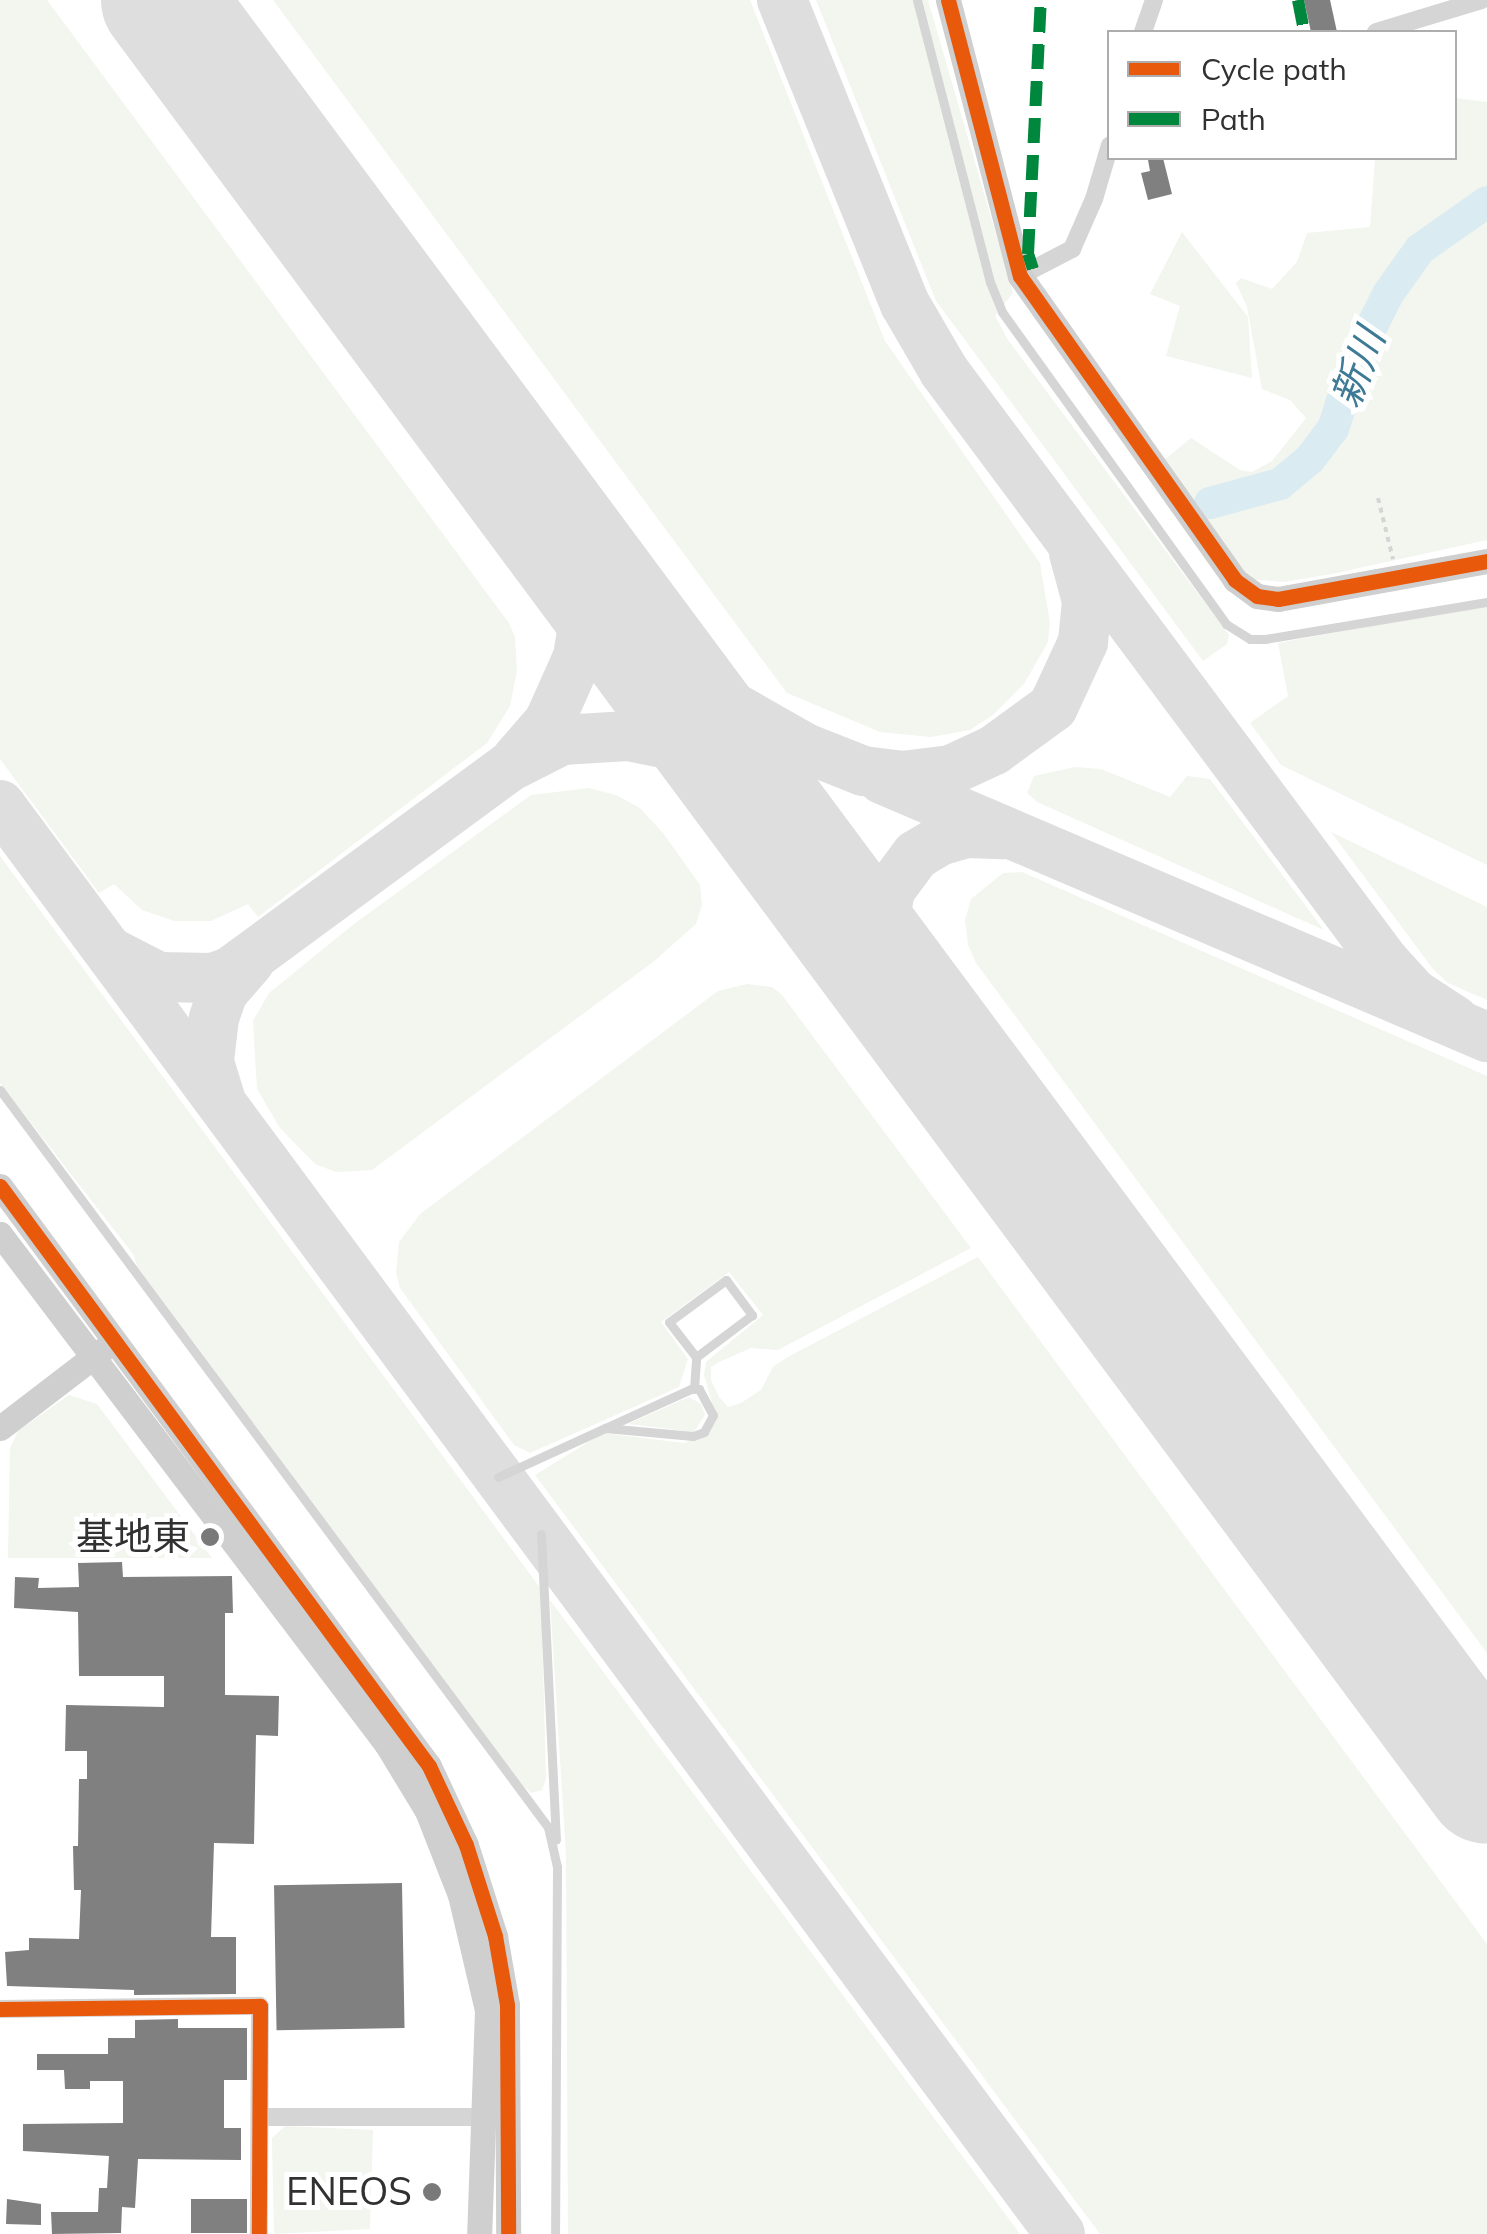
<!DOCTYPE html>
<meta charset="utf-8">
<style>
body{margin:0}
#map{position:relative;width:1487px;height:2234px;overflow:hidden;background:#fff;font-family:Mulish,"Noto Sans JP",sans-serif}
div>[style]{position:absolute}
.green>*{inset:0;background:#f2f6ee}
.river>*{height:32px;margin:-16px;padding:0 16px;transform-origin:16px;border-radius:16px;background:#dbebf2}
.taxiway>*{height:50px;margin:-25px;padding:0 25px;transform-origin:25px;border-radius:25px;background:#dedede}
.runway>*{height:122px;margin:-61px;padding:0 61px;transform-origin:61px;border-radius:61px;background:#dedede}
.building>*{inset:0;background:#808080;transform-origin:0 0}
.path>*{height:4px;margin-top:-2px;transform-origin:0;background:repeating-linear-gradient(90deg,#d5d5d5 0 5px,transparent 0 10px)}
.lane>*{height:9px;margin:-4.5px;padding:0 4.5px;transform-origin:4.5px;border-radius:4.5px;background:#d5d5d5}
.street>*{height:18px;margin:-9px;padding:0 9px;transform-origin:9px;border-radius:9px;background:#d5d5d5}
.secondary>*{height:25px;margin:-12.5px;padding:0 12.5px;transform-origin:12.5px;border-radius:12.5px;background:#cfcfcf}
.quiet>*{height:12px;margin-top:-6px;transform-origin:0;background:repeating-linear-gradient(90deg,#00873e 0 25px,transparent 0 37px)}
.cycleway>*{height:15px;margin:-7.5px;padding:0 7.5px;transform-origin:7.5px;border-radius:7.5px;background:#e8590c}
.dots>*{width:28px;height:28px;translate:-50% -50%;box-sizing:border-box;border:5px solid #fff;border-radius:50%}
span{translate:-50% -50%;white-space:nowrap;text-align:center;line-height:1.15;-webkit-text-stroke:10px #fff;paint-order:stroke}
.poi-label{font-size:38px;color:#313131}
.right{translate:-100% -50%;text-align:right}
.water-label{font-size:40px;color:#3d7a95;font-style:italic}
.legend{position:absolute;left:1107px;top:30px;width:350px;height:130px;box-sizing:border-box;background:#fff;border:2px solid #adadad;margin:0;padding:12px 18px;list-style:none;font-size:30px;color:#313131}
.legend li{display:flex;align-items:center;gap:20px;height:50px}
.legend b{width:50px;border:2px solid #adadad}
</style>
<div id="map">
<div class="green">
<div style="clip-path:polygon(0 0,47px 0,509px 623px,515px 637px,517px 671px,510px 706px,487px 743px,258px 917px,248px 904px,211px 921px,174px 921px,142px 910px,114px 884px,99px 893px,0 759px)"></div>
<div style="clip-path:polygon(273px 0,750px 0,885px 341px,1040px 563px,1050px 623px,1048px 642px,1024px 684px,993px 715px,970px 730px,931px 737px,880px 732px,787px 693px)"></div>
<div style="clip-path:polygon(816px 0,928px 0,1013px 293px,995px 316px,1008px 340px,1229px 635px,1227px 644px,1203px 661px,936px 301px)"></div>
<div style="clip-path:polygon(1455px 98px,1487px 102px,1487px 540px,1332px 574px,1284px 582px,1247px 579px,1164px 460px,1191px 438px,1240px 470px,1252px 472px,1272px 461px,1306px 418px,1290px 400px,1262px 389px,1247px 307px,1236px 283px,1241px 278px,1272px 289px,1297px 262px,1307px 233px,1370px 227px,1375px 158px,1454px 158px)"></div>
<div style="clip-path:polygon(1182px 232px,1248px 317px,1252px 378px,1166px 356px,1180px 306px,1150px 294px)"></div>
<div style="clip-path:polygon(1487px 605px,1487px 865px,1281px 765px,1250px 723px,1288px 696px,1278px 643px)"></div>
<div style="clip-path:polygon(1075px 767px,1101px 769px,1170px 797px,1187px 776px,1210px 779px,1324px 930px,1037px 802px,1027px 793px,1034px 776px)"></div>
<div style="clip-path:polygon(589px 788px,616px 795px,640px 808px,663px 833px,700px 885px,702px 905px,696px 924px,653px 962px,372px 1170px,336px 1172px,315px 1164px,280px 1128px,257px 1089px,253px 1021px,269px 993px,354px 924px,531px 795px)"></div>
<div style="clip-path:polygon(1331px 832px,1487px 907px,1487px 1000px,1448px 983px,1433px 969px)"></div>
<div style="clip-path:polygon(0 856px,541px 1589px,546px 1779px,542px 1790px,531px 1793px,523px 1786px,137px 1266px,133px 1254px,0 1083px)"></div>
<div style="clip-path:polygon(1022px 872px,1487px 1076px,1487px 1653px,976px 963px,968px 945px,965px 920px,971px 899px,1003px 873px)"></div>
<div style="clip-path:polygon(747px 984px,772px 987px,782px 995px,971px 1248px,778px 1350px,751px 1348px,717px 1363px,711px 1367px,711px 1380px,719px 1397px,728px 1407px,741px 1403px,761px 1390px,773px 1367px,786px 1358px,978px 1257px,1487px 1944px,1487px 2234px,1100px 2234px,535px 1475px,603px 1433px,684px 1443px,710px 1432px,716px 1417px,704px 1375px,706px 1362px,763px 1315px,729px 1272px,661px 1322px,688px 1359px,679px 1387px,530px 1453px,514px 1445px,400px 1288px,396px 1273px,399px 1242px,420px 1214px,718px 991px)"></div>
<div style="clip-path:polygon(69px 1395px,97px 1404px,212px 1558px,8px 1558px,10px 1448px,18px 1431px)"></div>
<div style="clip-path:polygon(689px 1397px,701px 1404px,705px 1415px,694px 1432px,628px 1424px)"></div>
<div style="clip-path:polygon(550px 1600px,1020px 2234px,568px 2234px,566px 1855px)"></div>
<div style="clip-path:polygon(285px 2126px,373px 2130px,370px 2229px,274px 2234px,272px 2138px)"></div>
</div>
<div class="river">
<div style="left:1210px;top:503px;width:73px;rotate:-15.2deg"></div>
<div style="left:1280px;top:484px;width:39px;rotate:-40deg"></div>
<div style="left:1310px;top:459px;width:38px;rotate:-53deg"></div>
<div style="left:1333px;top:429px;width:75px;rotate:-72.1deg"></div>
<div style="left:1356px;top:358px;width:72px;rotate:-63.4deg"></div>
<div style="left:1388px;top:294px;width:55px;rotate:-54.6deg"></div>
<div style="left:1420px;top:249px;width:82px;rotate:-35deg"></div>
</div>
<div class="taxiway">
<div style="left:782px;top:0;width:328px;rotate:68deg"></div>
<div style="left:905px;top:304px;width:78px;rotate:59.8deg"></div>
<div style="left:944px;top:371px;width:736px;rotate:53.29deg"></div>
<div style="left:1384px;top:961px;width:45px;rotate:47.7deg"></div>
<div style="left:1414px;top:994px;width:48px;rotate:33deg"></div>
<div style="left:626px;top:624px;width:86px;rotate:42.6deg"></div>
<div style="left:689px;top:682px;width:133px;rotate:29.6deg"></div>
<div style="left:805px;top:748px;width:62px;rotate:21.6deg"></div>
<div style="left:863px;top:771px;width:39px;rotate:7deg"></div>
<div style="left:902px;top:776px;width:49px;rotate:-7deg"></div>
<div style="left:951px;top:770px;width:47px;rotate:-24.9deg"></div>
<div style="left:994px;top:750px;width:73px;rotate:-36.1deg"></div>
<div style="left:1053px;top:707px;width:72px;rotate:-65.2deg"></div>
<div style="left:1083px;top:642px;width:41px;rotate:-84.4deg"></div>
<div style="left:1087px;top:601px;width:50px;rotate:-105.2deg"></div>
<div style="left:516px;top:760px;width:50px;rotate:-49deg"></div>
<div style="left:549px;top:722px;width:71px;rotate:-66deg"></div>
<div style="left:578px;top:657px;width:24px;rotate:-81deg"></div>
<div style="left:582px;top:633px;width:66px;rotate:-102.3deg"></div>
<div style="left:568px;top:569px;width:80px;rotate:-116.6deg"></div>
<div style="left:882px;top:779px;width:658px;rotate:23.1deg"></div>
<div style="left:0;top:805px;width:1779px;rotate:53.43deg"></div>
<div style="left:112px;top:953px;width:53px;rotate:27.1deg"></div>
<div style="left:159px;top:977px;width:53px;rotate:1.1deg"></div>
<div style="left:212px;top:978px;width:19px;rotate:-18deg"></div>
<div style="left:230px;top:972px;width:346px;rotate:-36.3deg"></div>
<div style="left:509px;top:767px;width:59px;rotate:-27deg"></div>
<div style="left:562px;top:740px;width:66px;rotate:-3.5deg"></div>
<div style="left:628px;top:736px;width:51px;rotate:11.3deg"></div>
<div style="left:678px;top:746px;width:66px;rotate:35.1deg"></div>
<div style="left:732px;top:784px;width:52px;rotate:41.9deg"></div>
<div style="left:911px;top:1007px;width:55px;rotate:-119.4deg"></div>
<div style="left:884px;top:959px;width:18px;rotate:-99deg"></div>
<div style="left:881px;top:941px;width:52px;rotate:-80deg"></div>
<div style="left:890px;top:890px;width:44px;rotate:-53.4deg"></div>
<div style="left:916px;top:855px;width:27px;rotate:-31deg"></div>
<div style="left:939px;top:841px;width:29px;rotate:-16deg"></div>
<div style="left:967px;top:833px;width:36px;rotate:2deg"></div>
<div style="left:220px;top:1098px;width:39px;rotate:-107deg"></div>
<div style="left:209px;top:1061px;width:43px;rotate:-83.4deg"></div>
<div style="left:214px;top:1018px;width:28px;rotate:-71deg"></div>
<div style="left:223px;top:992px;width:40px;rotate:-49deg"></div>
</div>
<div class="runway">
<div style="left:162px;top:0;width:2221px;rotate:53.38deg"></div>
</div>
<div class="building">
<div style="clip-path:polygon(1304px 0,1330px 0,1337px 32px,1311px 32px)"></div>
<div style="clip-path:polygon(1163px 158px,1172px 194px,1148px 200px,1141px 173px,1150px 171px,1148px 160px)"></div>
<div style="clip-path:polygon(122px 1562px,123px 1577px,232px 1576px,233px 1613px,225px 1613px,225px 1695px,279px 1696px,278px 1736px,256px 1735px,254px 1844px,214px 1843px,211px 1937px,236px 1937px,236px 1994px,134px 1995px,134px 1990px,7px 1986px,5px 1952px,29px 1950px,29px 1938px,79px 1939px,81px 1890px,74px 1890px,73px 1846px,78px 1846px,79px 1779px,87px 1779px,87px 1751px,65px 1751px,66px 1705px,164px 1707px,164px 1676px,79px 1676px,78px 1612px,14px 1608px,15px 1577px,39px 1578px,38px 1588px,79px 1587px,78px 1563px)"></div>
<div style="left:402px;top:1883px;width:145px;height:128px;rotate:89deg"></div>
<div style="clip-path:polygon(178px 2019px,178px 2028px,247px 2028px,247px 2080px,224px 2080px,224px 2128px,241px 2128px,241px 2160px,138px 2159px,135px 2208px,122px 2207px,121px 2233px,52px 2234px,51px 2212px,98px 2212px,99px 2188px,107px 2188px,109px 2156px,23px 2151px,23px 2124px,123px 2123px,123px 2081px,90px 2081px,90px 2089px,65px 2089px,64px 2070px,37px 2070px,37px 2054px,108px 2054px,108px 2038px,135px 2038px,135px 2020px)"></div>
<div style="clip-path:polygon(7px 2199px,41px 2204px,41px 2225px,6px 2224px)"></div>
<div style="left:191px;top:2199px;width:56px;height:34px"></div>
</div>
<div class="path">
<div style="left:1378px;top:498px;width:63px;rotate:76.2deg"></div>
</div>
<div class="lane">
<div style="left:917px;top:0;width:291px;rotate:75.5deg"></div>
<div style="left:990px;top:282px;width:32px;rotate:68deg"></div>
<div style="left:1002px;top:312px;width:384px;rotate:54.3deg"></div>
<div style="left:1226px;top:624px;width:28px;rotate:32deg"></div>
<div style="left:1250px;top:639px;width:15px"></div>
<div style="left:1265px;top:639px;width:225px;rotate:-9.5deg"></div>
<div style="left:0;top:1090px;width:918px;rotate:53.37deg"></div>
<div style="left:548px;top:1827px;width:41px;rotate:77.3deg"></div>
<div style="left:557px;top:1867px;width:367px;rotate:90.3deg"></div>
<div style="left:694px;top:1389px;width:32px;rotate:-86deg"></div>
<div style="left:696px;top:1357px;width:44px;rotate:-127.6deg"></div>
<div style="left:669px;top:1322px;width:71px;rotate:-36.4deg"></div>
<div style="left:726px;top:1280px;width:44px;rotate:53.4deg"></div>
<div style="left:752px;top:1315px;width:70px;rotate:143.1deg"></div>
<div style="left:498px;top:1477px;width:118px;rotate:-24.6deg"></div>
<div style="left:605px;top:1428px;width:94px;rotate:-24.4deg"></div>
<div style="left:691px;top:1389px;width:8px"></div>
<div style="left:699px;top:1389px;width:30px;rotate:62deg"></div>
<div style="left:713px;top:1415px;width:19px;rotate:118deg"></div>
<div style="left:704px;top:1432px;width:12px;rotate:160deg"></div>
<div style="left:693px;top:1436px;width:88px;rotate:-174.8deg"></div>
<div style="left:541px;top:1534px;width:306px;rotate:87.2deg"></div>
</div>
<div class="street">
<div style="left:1143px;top:32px;width:34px;rotate:-71deg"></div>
<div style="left:1376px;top:32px;width:110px;rotate:-16.9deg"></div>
<div style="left:1020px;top:276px;width:59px;rotate:-27.4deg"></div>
<div style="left:1072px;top:249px;width:55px;rotate:-66.3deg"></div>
<div style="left:1094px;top:199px;width:56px;rotate:-73.5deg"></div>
<div style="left:0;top:2009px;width:260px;rotate:-0.7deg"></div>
<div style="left:260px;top:2006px;width:228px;rotate:90.3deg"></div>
<div style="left:260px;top:2117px;width:222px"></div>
</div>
<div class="secondary">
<div style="left:948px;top:0;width:285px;rotate:75.4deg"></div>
<div style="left:1020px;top:276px;width:372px;rotate:54.7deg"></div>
<div style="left:1235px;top:580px;width:27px;rotate:36deg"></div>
<div style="left:1257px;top:596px;width:21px;rotate:8deg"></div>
<div style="left:1278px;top:599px;width:212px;rotate:-10.3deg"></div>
<div style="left:0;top:1186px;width:721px;rotate:53.51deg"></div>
<div style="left:429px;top:1766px;width:87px;rotate:64.9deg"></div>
<div style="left:466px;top:1845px;width:96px;rotate:72.3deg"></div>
<div style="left:495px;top:1936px;width:70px;rotate:80.1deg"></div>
<div style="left:507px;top:2005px;width:229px;rotate:89.7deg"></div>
<div style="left:0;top:1234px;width:641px;rotate:52.86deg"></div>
<div style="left:387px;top:1745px;width:77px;rotate:58.8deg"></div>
<div style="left:427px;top:1811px;width:90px;rotate:68.6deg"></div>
<div style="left:460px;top:1895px;width:118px;rotate:76.8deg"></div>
<div style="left:487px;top:2010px;width:224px;rotate:92deg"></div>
<div style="left:0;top:1428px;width:128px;rotate:-37.4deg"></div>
</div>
<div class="quiet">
<div style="left:1298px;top:0;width:33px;rotate:79deg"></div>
<div style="left:1033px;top:269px;width:16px;rotate:-108deg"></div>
<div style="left:1028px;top:254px;width:254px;rotate:-87.1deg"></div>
</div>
<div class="cycleway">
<div style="left:948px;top:0;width:285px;rotate:75.4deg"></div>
<div style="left:1020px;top:276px;width:372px;rotate:54.7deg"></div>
<div style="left:1235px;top:580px;width:27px;rotate:36deg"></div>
<div style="left:1257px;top:596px;width:21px;rotate:8deg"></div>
<div style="left:1278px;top:599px;width:212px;rotate:-10.3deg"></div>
<div style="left:0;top:1186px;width:721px;rotate:53.51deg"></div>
<div style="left:429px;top:1766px;width:87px;rotate:64.9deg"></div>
<div style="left:466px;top:1845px;width:96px;rotate:72.3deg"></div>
<div style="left:495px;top:1936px;width:70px;rotate:80.1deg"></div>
<div style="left:507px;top:2005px;width:229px;rotate:89.7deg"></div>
<div style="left:0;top:2009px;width:260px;rotate:-0.7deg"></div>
<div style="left:260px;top:2006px;width:228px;rotate:90.3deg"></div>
</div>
<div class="dots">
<div style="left:210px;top:1537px;background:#797979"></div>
<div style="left:432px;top:2192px;background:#797979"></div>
</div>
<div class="poi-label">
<span class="right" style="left:190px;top:1537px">基地東</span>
<span class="right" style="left:412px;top:2192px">ENEOS</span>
</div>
<div class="water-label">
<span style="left:1357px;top:367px;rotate:-69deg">新川</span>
</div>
<ul class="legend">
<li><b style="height:12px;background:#e8590c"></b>Cycle path</li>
<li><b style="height:12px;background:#00873e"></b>Path</li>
</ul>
</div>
